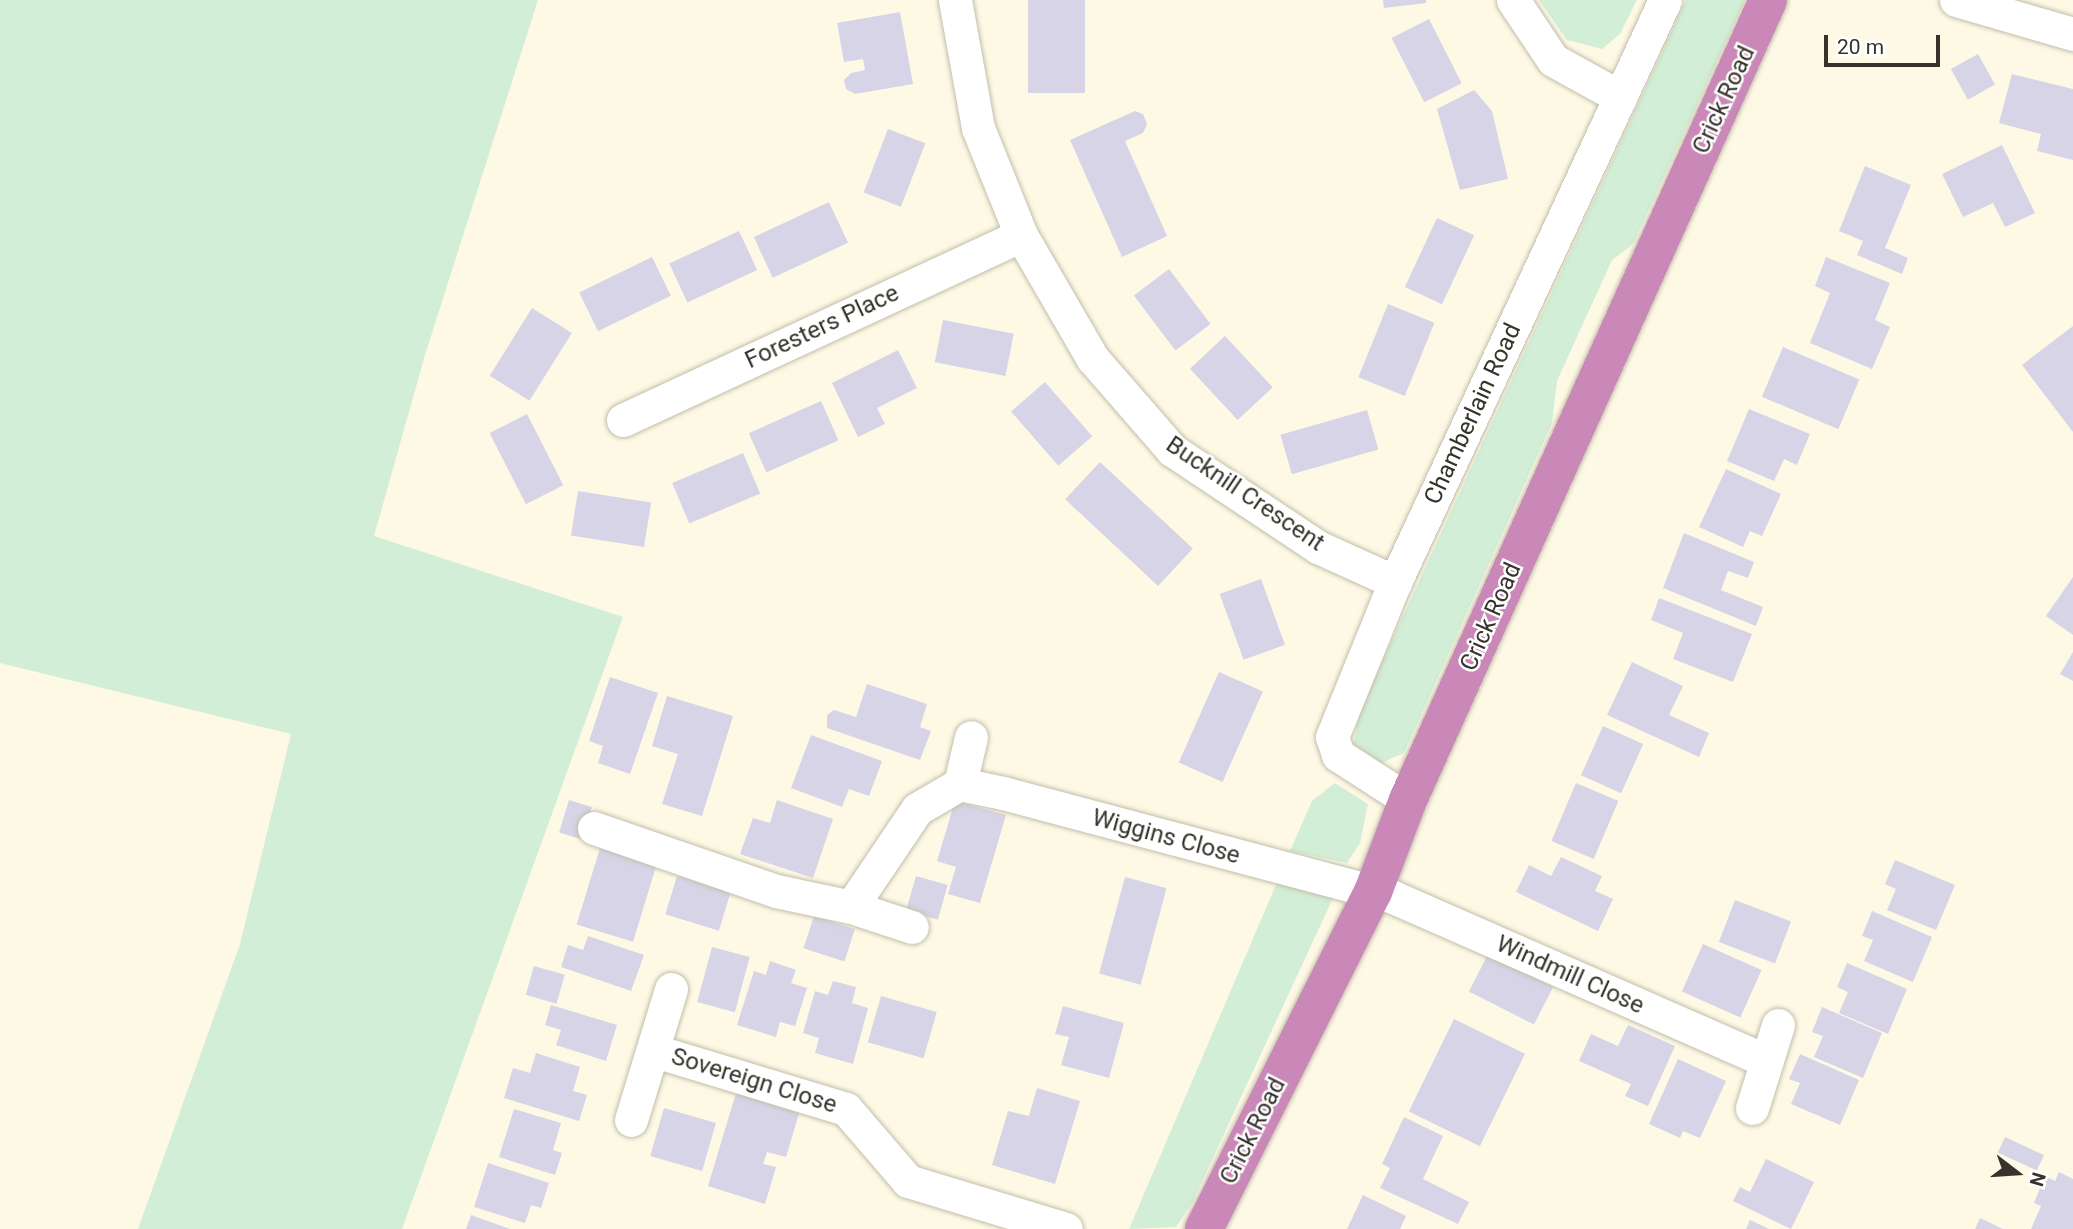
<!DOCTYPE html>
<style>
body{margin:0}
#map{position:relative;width:2073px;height:1229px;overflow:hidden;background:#fef9e5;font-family:Roboto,sans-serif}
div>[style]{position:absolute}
.green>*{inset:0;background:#d2eed6}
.building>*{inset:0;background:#d7d4e7;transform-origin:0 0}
.roads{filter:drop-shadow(0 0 2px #c2beab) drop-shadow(0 0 2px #c2beab)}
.street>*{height:33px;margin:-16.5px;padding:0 16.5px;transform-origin:16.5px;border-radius:16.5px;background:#fff}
.highway>*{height:38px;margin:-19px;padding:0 19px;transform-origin:19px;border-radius:19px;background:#c988b7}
span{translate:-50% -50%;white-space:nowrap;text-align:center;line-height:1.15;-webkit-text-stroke:5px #fff;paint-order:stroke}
.street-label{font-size:24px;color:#35332b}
.north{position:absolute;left:1982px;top:1138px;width:70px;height:70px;-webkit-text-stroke:5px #fff;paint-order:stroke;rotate:107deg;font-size:19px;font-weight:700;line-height:28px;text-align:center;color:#35332b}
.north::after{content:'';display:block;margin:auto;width:24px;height:32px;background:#35332b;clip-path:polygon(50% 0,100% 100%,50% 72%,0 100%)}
.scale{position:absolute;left:1824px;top:35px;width:116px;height:32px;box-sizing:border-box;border:4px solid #35332b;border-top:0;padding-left:9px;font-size:21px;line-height:24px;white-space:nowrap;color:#35332b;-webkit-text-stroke:5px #fff;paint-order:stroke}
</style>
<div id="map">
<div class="green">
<div style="clip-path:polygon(0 0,538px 0,425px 355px,374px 536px,623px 617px,402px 1229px,138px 1229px,240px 944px,291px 734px,0 663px)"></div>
<div style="clip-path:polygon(1539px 0,1637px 0,1620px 34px,1602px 49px,1567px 40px)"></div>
<div style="clip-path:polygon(1686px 0,1745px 0,1633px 244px,1612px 260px,1557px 381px,1552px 423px,1404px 753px,1381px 763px,1354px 744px,1359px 712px)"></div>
<div style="clip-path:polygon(1335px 783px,1368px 804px,1360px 843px,1347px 863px,1290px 851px,1312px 801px)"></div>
<div style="clip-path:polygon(1278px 880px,1333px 898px,1192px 1203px,1176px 1227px,1129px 1229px)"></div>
</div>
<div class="building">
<div style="left:1028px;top:0;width:57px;height:93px"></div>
<div style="clip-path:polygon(1383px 0,1426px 0,1426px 3px,1384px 8px)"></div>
<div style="clip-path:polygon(900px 12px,913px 84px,855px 94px,846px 89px,844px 80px,851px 73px,865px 70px,863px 59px,844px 62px,837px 23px)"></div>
<div style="left:1429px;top:19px;width:72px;height:42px;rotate:63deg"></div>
<div style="left:1978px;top:54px;width:35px;height:31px;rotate:61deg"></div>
<div style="clip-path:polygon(2012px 74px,2073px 89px,2073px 160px,2037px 151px,2041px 134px,1999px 123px)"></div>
<div style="clip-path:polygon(1474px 90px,1492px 111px,1508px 179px,1460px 190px,1437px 109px)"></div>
<div style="clip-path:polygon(1135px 111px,1143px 114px,1147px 124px,1143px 133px,1125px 141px,1167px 236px,1122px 257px,1070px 140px)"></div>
<div style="left:888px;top:129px;width:40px;height:68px;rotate:21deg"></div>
<div style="clip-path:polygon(2002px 145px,2035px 213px,2005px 227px,1993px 203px,1963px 217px,1942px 174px)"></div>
<div style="clip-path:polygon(1865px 166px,1911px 185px,1885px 248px,1908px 258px,1902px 274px,1857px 255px,1863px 241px,1839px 231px)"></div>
<div style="left:829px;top:202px;width:45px;height:83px;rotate:65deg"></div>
<div style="left:1437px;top:218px;width:41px;height:76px;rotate:25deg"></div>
<div style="left:739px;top:231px;width:43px;height:77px;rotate:65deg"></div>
<div style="left:652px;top:257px;width:43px;height:81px;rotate:64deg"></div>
<div style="clip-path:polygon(1826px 257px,1890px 283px,1875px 320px,1890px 327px,1872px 369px,1810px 343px,1830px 293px,1815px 286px)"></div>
<div style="left:1169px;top:269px;width:69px;height:44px;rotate:53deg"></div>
<div style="left:1388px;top:304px;width:50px;height:79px;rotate:22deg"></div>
<div style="left:532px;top:308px;width:47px;height:80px;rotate:32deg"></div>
<div style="left:943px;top:320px;width:72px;height:43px;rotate:11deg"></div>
<div style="clip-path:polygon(2073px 326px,2073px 432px,2022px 365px)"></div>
<div style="left:1225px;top:336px;width:70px;height:48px;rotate:47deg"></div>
<div style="left:1783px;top:347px;width:83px;height:54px;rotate:23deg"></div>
<div style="clip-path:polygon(898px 350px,917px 388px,877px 408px,885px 424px,858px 437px,832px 383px)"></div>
<div style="left:1045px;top:382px;width:72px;height:45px;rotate:49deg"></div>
<div style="left:821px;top:401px;width:43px;height:79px;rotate:66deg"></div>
<div style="clip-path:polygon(1749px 409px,1810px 434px,1797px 465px,1784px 459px,1774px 481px,1727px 461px)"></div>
<div style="left:1367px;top:410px;width:41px;height:90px;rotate:74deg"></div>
<div style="left:527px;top:414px;width:80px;height:42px;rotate:63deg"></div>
<div style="left:743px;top:453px;width:44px;height:77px;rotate:67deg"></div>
<div style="left:1100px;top:462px;width:127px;height:51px;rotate:43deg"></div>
<div style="clip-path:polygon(1726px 469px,1781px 494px,1762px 536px,1750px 531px,1743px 547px,1699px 527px)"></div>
<div style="left:578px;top:491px;width:74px;height:45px;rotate:9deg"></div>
<div style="clip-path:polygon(1684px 533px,1754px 562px,1748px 578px,1728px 571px,1721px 590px,1763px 607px,1756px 626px,1663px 588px)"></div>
<div style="clip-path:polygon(2073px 577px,2073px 635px,2046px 616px)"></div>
<div style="left:1261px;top:579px;width:70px;height:44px;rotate:70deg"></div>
<div style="clip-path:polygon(1659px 598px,1752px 634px,1733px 682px,1673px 659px,1683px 633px,1651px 620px)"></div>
<div style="clip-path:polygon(2073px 652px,2073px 681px,2060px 674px)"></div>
<div style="clip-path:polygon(1632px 662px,1683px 686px,1669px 715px,1709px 733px,1699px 757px,1607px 715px)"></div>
<div style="left:1219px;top:672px;width:48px;height:99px;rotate:24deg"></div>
<div style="clip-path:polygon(610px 677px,658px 693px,630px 774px,598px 763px,603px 746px,589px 741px)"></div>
<div style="clip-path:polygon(867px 684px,927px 704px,920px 727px,931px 731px,920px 760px,827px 728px,827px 715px,834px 710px,856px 717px)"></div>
<div style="clip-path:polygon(667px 696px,733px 716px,702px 816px,662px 804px,678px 754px,652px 746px)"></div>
<div style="left:1603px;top:726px;width:44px;height:54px;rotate:24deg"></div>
<div style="clip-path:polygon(811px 735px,882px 761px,869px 796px,849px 789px,842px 807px,791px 788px)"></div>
<div style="left:1576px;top:783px;width:46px;height:63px;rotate:23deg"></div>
<div style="left:569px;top:800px;width:24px;height:34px;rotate:17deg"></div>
<div style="clip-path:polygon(777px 800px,833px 819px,813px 878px,740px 854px,753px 818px,770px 823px)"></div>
<div style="clip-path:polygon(955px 801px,1006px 815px,980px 903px,948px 894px,956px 867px,937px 861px)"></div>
<div style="left:600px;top:848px;width:59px;height:80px;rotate:17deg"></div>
<div style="clip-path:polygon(1561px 857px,1602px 876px,1595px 891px,1613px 899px,1598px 931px,1516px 892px,1529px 865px,1551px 876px)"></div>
<div style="clip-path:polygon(1895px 860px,1955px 885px,1936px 930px,1887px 910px,1896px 889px,1885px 884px)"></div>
<div style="left:677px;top:876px;width:56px;height:40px;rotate:17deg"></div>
<div style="left:916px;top:876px;width:33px;height:36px;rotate:16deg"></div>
<div style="left:1125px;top:877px;width:43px;height:100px;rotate:15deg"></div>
<div style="left:1735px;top:900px;width:60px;height:45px;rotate:21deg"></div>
<div style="clip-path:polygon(1872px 911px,1932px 937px,1913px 982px,1864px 961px,1873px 940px,1862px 936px)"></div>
<div style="left:814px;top:916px;width:43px;height:34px;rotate:18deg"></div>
<div style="clip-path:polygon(588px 936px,644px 955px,631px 991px,561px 967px,568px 945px,583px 950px)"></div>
<div style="left:1703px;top:944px;width:64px;height:52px;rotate:24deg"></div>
<div style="left:712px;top:947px;width:39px;height:57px;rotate:15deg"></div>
<div style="left:1488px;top:954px;width:73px;height:42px;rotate:27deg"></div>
<div style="clip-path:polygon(770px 961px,796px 970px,791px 983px,807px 988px,795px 1026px,780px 1022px,776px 1037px,737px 1025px,754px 971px,766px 975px)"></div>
<div style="clip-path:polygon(1847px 963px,1907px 989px,1888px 1034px,1839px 1013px,1848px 992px,1837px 987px)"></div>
<div style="left:534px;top:966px;width:32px;height:30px;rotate:16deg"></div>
<div style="clip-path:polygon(833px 981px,856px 987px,852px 1003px,868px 1008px,853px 1064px,815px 1053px,819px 1038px,803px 1033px,815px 991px,828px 995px)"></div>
<div style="left:881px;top:996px;width:58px;height:48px;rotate:16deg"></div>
<div style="clip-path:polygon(551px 1005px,617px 1025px,606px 1061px,556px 1045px,561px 1030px,545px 1025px)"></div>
<div style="clip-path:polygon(1063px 1006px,1124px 1023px,1109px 1078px,1061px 1065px,1069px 1037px,1055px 1034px)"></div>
<div style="clip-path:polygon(1822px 1007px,1882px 1033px,1863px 1078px,1814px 1057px,1823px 1036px,1812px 1032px)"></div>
<div style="left:1454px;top:1019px;width:79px;height:103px;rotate:26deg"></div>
<div style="clip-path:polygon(1628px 1025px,1675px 1046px,1648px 1106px,1625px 1096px,1631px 1084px,1579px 1061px,1591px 1034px,1618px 1046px)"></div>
<div style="clip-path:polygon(536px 1053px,580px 1067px,573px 1091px,587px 1095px,579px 1121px,504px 1098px,513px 1068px,530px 1073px)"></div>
<div style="clip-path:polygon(1800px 1054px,1859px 1080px,1840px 1125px,1791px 1104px,1800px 1083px,1789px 1079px)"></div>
<div style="clip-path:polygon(1678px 1059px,1726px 1081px,1700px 1138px,1683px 1131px,1680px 1138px,1649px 1124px)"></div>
<div style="clip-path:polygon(1037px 1088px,1080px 1101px,1055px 1184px,992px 1165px,1008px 1111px,1029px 1116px)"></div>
<div style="clip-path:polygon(736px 1093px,799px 1113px,786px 1157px,767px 1152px,763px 1164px,776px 1167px,765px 1204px,708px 1186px)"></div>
<div style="left:664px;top:1108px;width:54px;height:50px;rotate:16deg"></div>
<div style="clip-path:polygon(514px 1109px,561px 1123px,553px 1150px,562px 1153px,555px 1175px,499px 1157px)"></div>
<div style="clip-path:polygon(1404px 1117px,1443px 1136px,1423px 1179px,1469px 1202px,1458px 1224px,1380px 1188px,1390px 1168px,1382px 1164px)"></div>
<div style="left:2005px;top:1137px;width:43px;height:17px;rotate:25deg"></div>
<div style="clip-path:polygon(1766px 1159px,1814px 1182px,1791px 1229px,1733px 1201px,1740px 1187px,1750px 1192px)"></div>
<div style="clip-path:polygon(488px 1163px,549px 1183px,541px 1208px,531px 1205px,525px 1223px,474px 1207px)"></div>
<div style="clip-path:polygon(2059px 1172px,2073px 1179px,2073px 1229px,2031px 1229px,2041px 1206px,2034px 1203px,2045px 1176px,2055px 1181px)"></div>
<div style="clip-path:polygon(1363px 1195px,1406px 1216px,1400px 1229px,1347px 1229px)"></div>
<div style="clip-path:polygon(471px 1215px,510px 1229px,466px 1229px)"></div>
<div style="clip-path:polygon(1980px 1218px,2003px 1229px,1975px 1229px)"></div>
<div style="clip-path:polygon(1750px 1220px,1769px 1229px,1746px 1229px)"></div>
</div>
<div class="roads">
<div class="street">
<div style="left:955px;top:0;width:130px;rotate:79.8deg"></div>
<div style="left:978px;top:128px;width:115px;rotate:68.1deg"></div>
<div style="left:1021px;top:235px;width:143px;rotate:59.9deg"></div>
<div style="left:1093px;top:359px;width:121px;rotate:49deg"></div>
<div style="left:1172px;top:450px;width:175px;rotate:33.6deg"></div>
<div style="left:1318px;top:547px;width:85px;rotate:24.4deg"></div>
<div style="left:1513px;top:0;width:72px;rotate:56.3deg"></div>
<div style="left:1553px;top:60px;width:77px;rotate:28.9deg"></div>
<div style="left:1956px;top:0;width:122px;rotate:16.2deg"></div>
<div style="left:623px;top:420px;width:439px;rotate:-24.9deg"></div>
<div style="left:960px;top:784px;width:48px;rotate:-76.8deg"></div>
<div style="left:1408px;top:800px;width:83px;rotate:-147.3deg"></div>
<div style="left:1338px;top:755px;width:19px;rotate:-108deg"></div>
<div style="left:1332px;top:737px;width:167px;rotate:-67.9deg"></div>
<div style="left:1395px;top:582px;width:642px;rotate:-65.11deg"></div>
<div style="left:594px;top:828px;width:193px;rotate:19.1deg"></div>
<div style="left:776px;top:891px;width:77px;rotate:12deg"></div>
<div style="left:851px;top:907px;width:118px;rotate:-56deg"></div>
<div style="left:917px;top:809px;width:50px;rotate:-30.2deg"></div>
<div style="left:960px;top:784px;width:44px;rotate:11.8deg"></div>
<div style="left:1003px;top:793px;width:404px;rotate:14.9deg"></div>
<div style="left:1393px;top:897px;width:408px;rotate:23.7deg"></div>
<div style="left:851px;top:907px;width:64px;rotate:18.2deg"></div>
<div style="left:655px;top:1051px;width:200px;rotate:16.9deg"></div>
<div style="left:846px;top:1109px;width:95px;rotate:49.3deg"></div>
<div style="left:908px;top:1181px;width:165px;rotate:16.9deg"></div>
<div style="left:1752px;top:1108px;width:87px;rotate:-72.6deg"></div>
<div style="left:631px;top:1120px;width:137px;rotate:-73deg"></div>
</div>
<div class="highway">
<div style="left:1204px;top:1229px;width:377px;rotate:-63.4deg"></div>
<div style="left:1373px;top:892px;width:98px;rotate:-69.2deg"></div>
<div style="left:1408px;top:800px;width:877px;rotate:-65.77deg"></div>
</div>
</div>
<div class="street-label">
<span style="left:1724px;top:100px;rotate:-65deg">Crick Road</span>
<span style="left:822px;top:327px;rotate:-25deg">Foresters Place</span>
<span style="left:1473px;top:414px;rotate:-65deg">Chamberlain Road</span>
<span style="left:1245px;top:494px;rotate:34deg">Bucknill Crescent</span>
<span style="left:1491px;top:617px;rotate:-66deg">Crick Road</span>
<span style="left:1166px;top:837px;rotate:15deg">Wiggins Close</span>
<span style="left:1570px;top:975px;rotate:24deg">Windmill Close</span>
<span style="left:754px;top:1081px;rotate:17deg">Sovereign Close</span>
<span style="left:1253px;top:1131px;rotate:-63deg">Crick Road</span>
</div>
<div class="north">N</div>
<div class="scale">20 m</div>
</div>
